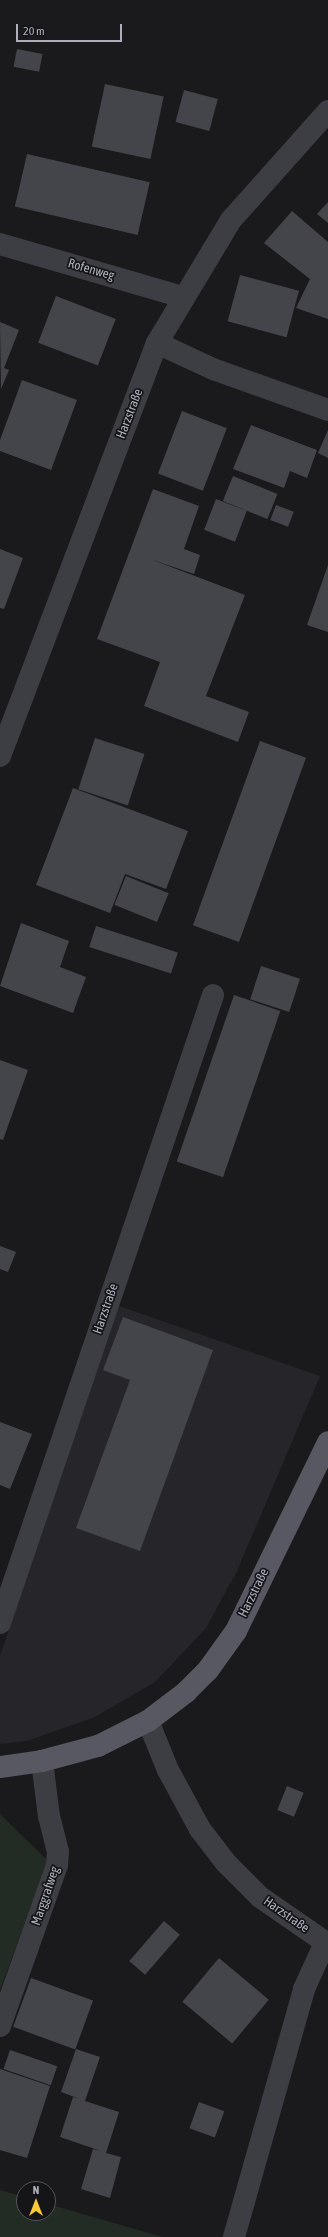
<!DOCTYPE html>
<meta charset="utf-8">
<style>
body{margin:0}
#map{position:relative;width:328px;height:2237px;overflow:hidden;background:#1a1a1d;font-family:"Asap Condensed",sans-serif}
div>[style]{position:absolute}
.built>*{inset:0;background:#26262a}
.green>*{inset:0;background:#222b24}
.building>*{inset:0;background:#44454a;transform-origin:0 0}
.minor>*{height:22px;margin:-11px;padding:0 11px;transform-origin:11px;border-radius:11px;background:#3d3d44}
.major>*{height:22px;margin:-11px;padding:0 11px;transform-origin:11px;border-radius:11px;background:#575861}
span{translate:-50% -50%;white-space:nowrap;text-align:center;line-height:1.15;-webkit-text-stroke:3.5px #151518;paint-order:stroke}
.street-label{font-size:13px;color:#acb0bd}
.north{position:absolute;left:16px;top:2181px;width:40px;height:40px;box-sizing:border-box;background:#151518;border:1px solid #51535a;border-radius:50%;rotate:0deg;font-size:11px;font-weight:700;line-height:16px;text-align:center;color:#acb0bd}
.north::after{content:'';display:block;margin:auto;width:14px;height:18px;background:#faca35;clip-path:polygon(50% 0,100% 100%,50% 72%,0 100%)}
.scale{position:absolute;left:16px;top:24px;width:106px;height:18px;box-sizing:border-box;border:2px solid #acb0bd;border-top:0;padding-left:5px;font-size:12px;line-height:14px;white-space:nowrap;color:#acb0bd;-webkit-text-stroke:3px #151518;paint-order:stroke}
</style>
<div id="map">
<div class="built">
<div style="clip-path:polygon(119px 1306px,320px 1376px,237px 1571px,206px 1628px,155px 1682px,95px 1717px,27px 1741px,0 1744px,0 1656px)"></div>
</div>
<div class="green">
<div style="clip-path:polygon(0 1814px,48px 1861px,0 1990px)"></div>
<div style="clip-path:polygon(0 2190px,24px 2197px,24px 2213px,48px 2213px,48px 2204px,163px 2237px,0 2237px)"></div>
</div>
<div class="building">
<div style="left:17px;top:49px;width:26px;height:18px;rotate:11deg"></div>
<div style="left:105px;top:84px;width:60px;height:64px;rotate:12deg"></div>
<div style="left:184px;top:90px;width:35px;height:33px;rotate:15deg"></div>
<div style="left:27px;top:154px;width:126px;height:54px;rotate:13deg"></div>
<div style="clip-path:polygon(328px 202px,328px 223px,317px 214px)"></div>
<div style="clip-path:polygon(292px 211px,328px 242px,328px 319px,296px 308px,310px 279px,264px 243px)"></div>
<div style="left:240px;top:275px;width:61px;height:48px;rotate:15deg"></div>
<div style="left:56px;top:296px;width:64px;height:50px;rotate:21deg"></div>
<div style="clip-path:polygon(0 322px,19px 330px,4px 368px,9px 370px,1px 389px)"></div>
<div style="clip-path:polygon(22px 380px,77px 400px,51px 470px,0 451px,0 440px)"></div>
<div style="left:182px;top:411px;width:48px;height:67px;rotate:21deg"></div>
<div style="clip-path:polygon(251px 425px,317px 450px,307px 478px,290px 471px,284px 488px,233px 469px)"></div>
<div style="clip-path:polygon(328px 430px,328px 458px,318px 453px)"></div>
<div style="left:233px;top:476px;width:48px;height:27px;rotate:22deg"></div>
<div style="clip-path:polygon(153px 489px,199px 506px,184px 549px,200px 555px,194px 574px,150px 559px,245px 595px,206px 696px,249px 712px,238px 742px,144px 706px,160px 662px,97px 639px)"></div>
<div style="left:216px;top:499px;width:33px;height:33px;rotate:21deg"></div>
<div style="left:276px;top:505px;width:19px;height:16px;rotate:21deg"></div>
<div style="clip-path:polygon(0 549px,23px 558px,4px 609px,0 608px)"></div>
<div style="clip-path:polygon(328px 565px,328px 632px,307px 625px)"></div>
<div style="left:95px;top:738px;width:52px;height:54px;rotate:18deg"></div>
<div style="left:260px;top:741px;width:49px;height:196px;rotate:20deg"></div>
<div style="clip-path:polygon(73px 788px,188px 831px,166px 889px,125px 874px,110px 913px,36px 885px)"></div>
<div style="left:126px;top:876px;width:46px;height:31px;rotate:22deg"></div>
<div style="clip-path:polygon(21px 923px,69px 941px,60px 967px,86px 977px,73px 1013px,0 986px)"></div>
<div style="left:96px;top:926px;width:86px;height:22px;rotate:18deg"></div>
<div style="left:261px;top:966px;width:41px;height:35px;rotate:18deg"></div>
<div style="left:234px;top:995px;width:49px;height:176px;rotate:19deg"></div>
<div style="clip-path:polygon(0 1060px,28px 1070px,3px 1140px,0 1139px)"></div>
<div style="clip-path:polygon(0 1246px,16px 1252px,8px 1272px,0 1269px)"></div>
<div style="clip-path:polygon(123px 1317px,213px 1350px,140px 1551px,76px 1528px,130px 1380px,103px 1370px)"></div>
<div style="clip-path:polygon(0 1422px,32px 1434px,10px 1489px,0 1485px)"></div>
<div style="left:287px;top:1786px;width:18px;height:26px;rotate:22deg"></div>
<div style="left:164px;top:1921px;width:21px;height:53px;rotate:41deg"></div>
<div style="left:219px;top:1958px;width:65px;height:57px;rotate:40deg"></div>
<div style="left:31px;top:1978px;width:66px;height:52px;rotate:20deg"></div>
<div style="clip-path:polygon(76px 2049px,100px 2057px,85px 2101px,119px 2112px,106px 2153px,121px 2157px,110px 2198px,81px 2189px,93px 2149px,101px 2151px,60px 2137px,73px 2097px,80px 2099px,61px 2092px)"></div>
<div style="left:10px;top:2050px;width:50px;height:20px;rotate:19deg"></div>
<div style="clip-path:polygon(0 2069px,50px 2086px,27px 2158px,0 2150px)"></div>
<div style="left:199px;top:2102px;width:27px;height:28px;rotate:20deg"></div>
</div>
<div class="minor">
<div style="left:0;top:244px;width:191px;rotate:16.2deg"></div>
<div style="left:157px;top:343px;width:62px;rotate:24.9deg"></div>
<div style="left:213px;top:369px;width:122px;rotate:19.6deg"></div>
<div style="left:0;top:756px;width:442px;rotate:-69.2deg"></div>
<div style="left:157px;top:343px;width:144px;rotate:-59deg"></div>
<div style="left:231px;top:220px;width:146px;rotate:-48.3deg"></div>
<div style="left:0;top:1623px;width:663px;rotate:-71.26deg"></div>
<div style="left:148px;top:1721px;width:53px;rotate:67.8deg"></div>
<div style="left:168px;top:1770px;width:67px;rotate:61.5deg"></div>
<div style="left:200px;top:1829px;width:43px;rotate:52.6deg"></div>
<div style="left:226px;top:1863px;width:48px;rotate:45deg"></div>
<div style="left:260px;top:1897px;width:83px;rotate:34.7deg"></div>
<div style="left:0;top:2026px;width:171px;rotate:-70.5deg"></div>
<div style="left:57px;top:1865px;width:13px;rotate:-86deg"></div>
<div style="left:58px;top:1852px;width:36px;rotate:-104deg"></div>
<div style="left:49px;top:1817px;width:56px;rotate:-97.1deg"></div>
<div style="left:234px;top:2237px;width:258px;rotate:-74.2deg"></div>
<div style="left:304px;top:1989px;width:51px;rotate:-65.5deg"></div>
</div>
<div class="major">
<div style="left:0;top:1767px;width:42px;rotate:-8.1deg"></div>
<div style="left:42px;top:1761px;width:58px;rotate:-15deg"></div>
<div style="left:98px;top:1746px;width:56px;rotate:-26.6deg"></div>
<div style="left:148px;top:1721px;width:48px;rotate:-37.3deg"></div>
<div style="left:186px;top:1692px;width:31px;rotate:-45deg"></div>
<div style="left:208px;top:1670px;width:48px;rotate:-54.3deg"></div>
<div style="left:236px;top:1631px;width:210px;rotate:-64deg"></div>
</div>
<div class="street-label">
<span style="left:91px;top:270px;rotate:16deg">Rofenweg</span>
<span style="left:130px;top:414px;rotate:-69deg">Harzstraße</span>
<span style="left:106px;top:1309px;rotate:-71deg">Harzstraße</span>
<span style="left:254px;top:1593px;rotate:-64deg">Harzstraße</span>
<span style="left:46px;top:1896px;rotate:-71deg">Marggrafweg</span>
<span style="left:286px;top:1915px;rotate:35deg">Harzstraße</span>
</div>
<div class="north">N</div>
<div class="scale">20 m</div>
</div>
